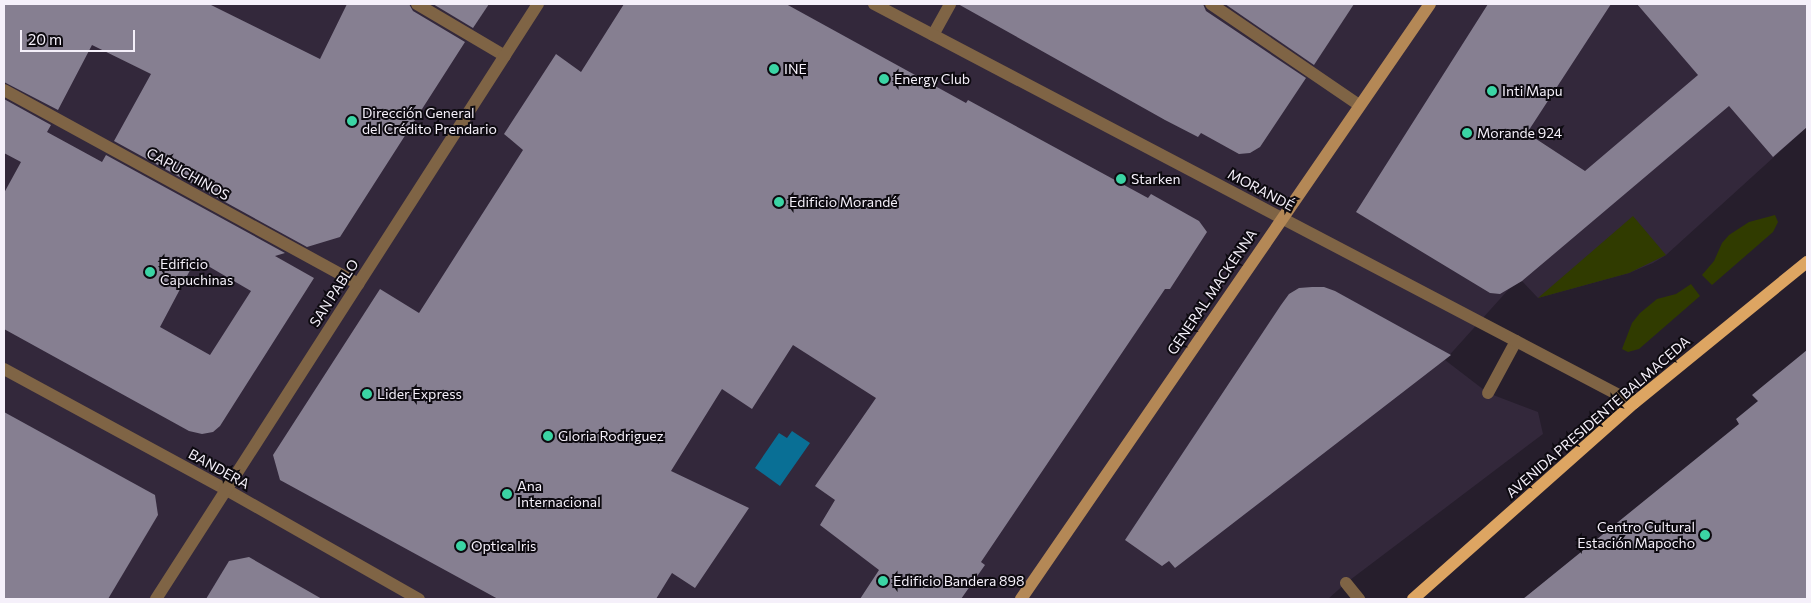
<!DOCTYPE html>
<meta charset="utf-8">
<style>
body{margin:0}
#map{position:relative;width:1811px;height:603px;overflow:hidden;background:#261e2c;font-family:Commissioner,sans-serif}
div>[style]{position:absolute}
.built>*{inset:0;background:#33283b}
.green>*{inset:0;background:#303b00}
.water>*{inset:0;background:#096f95}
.building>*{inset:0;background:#867f91}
.service>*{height:12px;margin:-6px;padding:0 6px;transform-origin:6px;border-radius:6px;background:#7f6445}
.pedestrian>*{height:12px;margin:-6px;padding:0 6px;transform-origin:6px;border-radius:6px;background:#7f6445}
.minor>*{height:12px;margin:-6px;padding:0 6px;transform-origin:6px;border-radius:6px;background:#7f6445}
.tertiary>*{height:12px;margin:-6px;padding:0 6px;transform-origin:6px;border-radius:6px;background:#7f6445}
.secondary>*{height:12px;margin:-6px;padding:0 6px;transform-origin:6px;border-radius:6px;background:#b48856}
.primary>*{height:12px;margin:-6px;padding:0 6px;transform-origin:6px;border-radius:6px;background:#dda562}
.dots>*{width:14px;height:14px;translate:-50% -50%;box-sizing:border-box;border:2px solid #0d0a10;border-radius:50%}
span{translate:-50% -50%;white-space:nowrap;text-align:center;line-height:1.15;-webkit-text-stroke:4px #0d0a10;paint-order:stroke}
.poi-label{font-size:14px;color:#f5f0fa}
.left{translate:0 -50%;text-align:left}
.right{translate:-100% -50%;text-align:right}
.street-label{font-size:14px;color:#f5f0fa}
.frame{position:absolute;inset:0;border:5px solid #f5f0fa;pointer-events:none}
.scale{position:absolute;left:20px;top:30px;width:115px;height:22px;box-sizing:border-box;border:2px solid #f5f0fa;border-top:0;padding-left:6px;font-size:15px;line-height:18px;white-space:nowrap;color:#f5f0fa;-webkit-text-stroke:4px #0d0a10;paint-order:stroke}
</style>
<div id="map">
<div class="built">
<div style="clip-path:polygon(4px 4px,1807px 4px,1807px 127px,1666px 255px,1653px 263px,1629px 273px,1538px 298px,1522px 281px,1509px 289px,1445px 360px,1488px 393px,1538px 412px,1543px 434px,1346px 583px,1328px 599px,4px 599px)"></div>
</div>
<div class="green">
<div style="clip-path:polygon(1775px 215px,1778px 222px,1773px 232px,1712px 285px,1702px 275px,1714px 261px,1722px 243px,1729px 235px,1749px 222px)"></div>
<div style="clip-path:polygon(1633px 216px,1666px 255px,1629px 273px,1538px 298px)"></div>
<div style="clip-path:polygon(1691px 284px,1700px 296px,1639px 349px,1628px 352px,1622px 349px,1632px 323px,1640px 313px,1657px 299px,1676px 294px)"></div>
</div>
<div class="water">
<div style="clip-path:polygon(792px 431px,810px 443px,780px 486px,755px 468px,779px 433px,787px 438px)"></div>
</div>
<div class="building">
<div style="clip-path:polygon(4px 4px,209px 4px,320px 59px,347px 4px,409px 4px,413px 11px,465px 42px,340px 237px,307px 247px,114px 141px,151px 74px,92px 45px,58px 110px,4px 82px)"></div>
<div style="clip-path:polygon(433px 4px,489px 4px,473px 28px)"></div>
<div style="clip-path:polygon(624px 4px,786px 4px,966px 103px,968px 100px,1148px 198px,1151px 194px,1199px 221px,1207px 232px,1170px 289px,1165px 289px,981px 562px,985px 565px,961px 599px,860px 599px,879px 570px,820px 525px,835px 500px,815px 486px,876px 398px,793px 345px,752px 409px,722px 389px,671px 471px,749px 508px,695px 588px,672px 573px,656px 599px,498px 599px,280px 480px,273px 455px,380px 289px,419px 313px,523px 150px,504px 134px,556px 54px,581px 72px)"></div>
<div style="clip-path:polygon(958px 4px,1203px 4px,1206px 11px,1306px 78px,1260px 147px,1250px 153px,1239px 154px,1201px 133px,1198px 137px,1165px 120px)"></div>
<div style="clip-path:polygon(1225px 4px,1354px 4px,1314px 65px)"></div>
<div style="clip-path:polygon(1488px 4px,1611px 4px,1527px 133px,1585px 171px,1698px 75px,1637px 4px,1807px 4px,1807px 127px,1773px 157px,1729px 106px,1522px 281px,1500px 294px,1490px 293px,1356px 212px)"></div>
<div style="clip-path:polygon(evenodd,4px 99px,51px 125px,47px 132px,102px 162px,106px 155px,285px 253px,275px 256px,314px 278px,220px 426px,213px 432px,202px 434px,189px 431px,4px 329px,4px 193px,21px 162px,4px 153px,4px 99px,196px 259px,251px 291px,210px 355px,160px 327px,196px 259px)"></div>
<div style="clip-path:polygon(1312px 287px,1324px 287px,1335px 291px,1451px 355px,1175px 568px,1169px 561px,1162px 566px,1125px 540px,1281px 305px,1289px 294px,1299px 288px)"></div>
<div style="clip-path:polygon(1807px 350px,1807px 599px,1523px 599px,1739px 424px,1736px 419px,1758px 401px,1752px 395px)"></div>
<div style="clip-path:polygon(4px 412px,155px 495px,158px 515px,108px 599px,4px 599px)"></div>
<div style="clip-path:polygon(249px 557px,322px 599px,206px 599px,229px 561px)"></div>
</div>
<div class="service">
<div style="left:417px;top:4px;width:102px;rotate:30.6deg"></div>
<div style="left:1488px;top:393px;width:59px;rotate:-61.7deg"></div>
<div style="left:1346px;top:583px;width:21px;rotate:51deg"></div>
</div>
<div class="pedestrian">
<div style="left:4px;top:369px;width:251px;rotate:28.5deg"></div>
</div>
<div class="minor">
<div style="left:1211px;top:4px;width:179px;rotate:34.3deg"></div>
<div style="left:933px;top:35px;width:35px;rotate:-61deg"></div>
<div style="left:4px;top:90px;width:404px;rotate:28.7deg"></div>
</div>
<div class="tertiary">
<div style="left:874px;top:4px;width:858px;rotate:27.7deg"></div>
<div style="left:225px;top:489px;width:223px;rotate:29.6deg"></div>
<div style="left:156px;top:599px;width:707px;rotate:-57.3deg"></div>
</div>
<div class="secondary">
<div style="left:1021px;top:599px;width:722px;rotate:-55.5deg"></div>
</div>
<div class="primary">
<div style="left:1413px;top:599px;width:295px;rotate:-41.6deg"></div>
<div style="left:1634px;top:403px;width:223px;rotate:-39.2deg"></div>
</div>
<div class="dots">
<div style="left:774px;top:69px;background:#3bd4a4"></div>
<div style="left:884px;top:79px;background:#3bd4a4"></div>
<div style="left:1492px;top:91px;background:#3bd4a4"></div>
<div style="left:352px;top:121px;background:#3bd4a4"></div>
<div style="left:1467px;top:133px;background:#3bd4a4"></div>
<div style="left:1121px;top:179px;background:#3bd4a4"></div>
<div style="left:779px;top:202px;background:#3bd4a4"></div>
<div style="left:150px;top:272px;background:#3bd4a4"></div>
<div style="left:367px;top:394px;background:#3bd4a4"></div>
<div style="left:548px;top:436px;background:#3bd4a4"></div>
<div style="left:507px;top:494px;background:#3bd4a4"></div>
<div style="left:1705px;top:535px;background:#3bd4a4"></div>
<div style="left:461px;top:546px;background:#3bd4a4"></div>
<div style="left:883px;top:581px;background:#3bd4a4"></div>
</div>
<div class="poi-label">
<span class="left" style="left:784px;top:69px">INE</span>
<span class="left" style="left:894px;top:79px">Energy Club</span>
<span class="left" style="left:1502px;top:91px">Inti Mapu</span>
<span class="left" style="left:362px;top:121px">Dirección General<br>del Crédito Prendario</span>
<span class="left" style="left:1477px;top:133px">Morande 924</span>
<span class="left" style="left:1131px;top:179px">Starken</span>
<span class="left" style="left:789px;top:202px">Edificio Morandé</span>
<span class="left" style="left:160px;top:272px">Edificio<br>Capuchinas</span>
<span class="left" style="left:377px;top:394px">Lider Express</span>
<span class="left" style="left:558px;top:436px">Gloria Rodriguez</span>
<span class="left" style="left:517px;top:494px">Ana<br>Internacional</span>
<span class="right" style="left:1695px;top:535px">Centro Cultural<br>Estación Mapocho</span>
<span class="left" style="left:471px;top:546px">Optica Iris</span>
<span class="left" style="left:893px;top:581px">Edificio Bandera 898</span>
</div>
<div class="street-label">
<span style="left:188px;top:174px;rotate:29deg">CAPUCHINOS</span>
<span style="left:1261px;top:190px;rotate:28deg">MORANDÉ</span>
<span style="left:1212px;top:292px;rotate:-56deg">GENERAL MACKENNA</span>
<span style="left:334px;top:293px;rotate:-57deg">SAN PABLO</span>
<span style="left:1598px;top:417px;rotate:-41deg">AVENIDA PRESIDENTE BALMACEDA</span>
<span style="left:219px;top:469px;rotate:29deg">BANDERA</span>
</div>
<div class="frame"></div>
<div class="scale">20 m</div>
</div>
